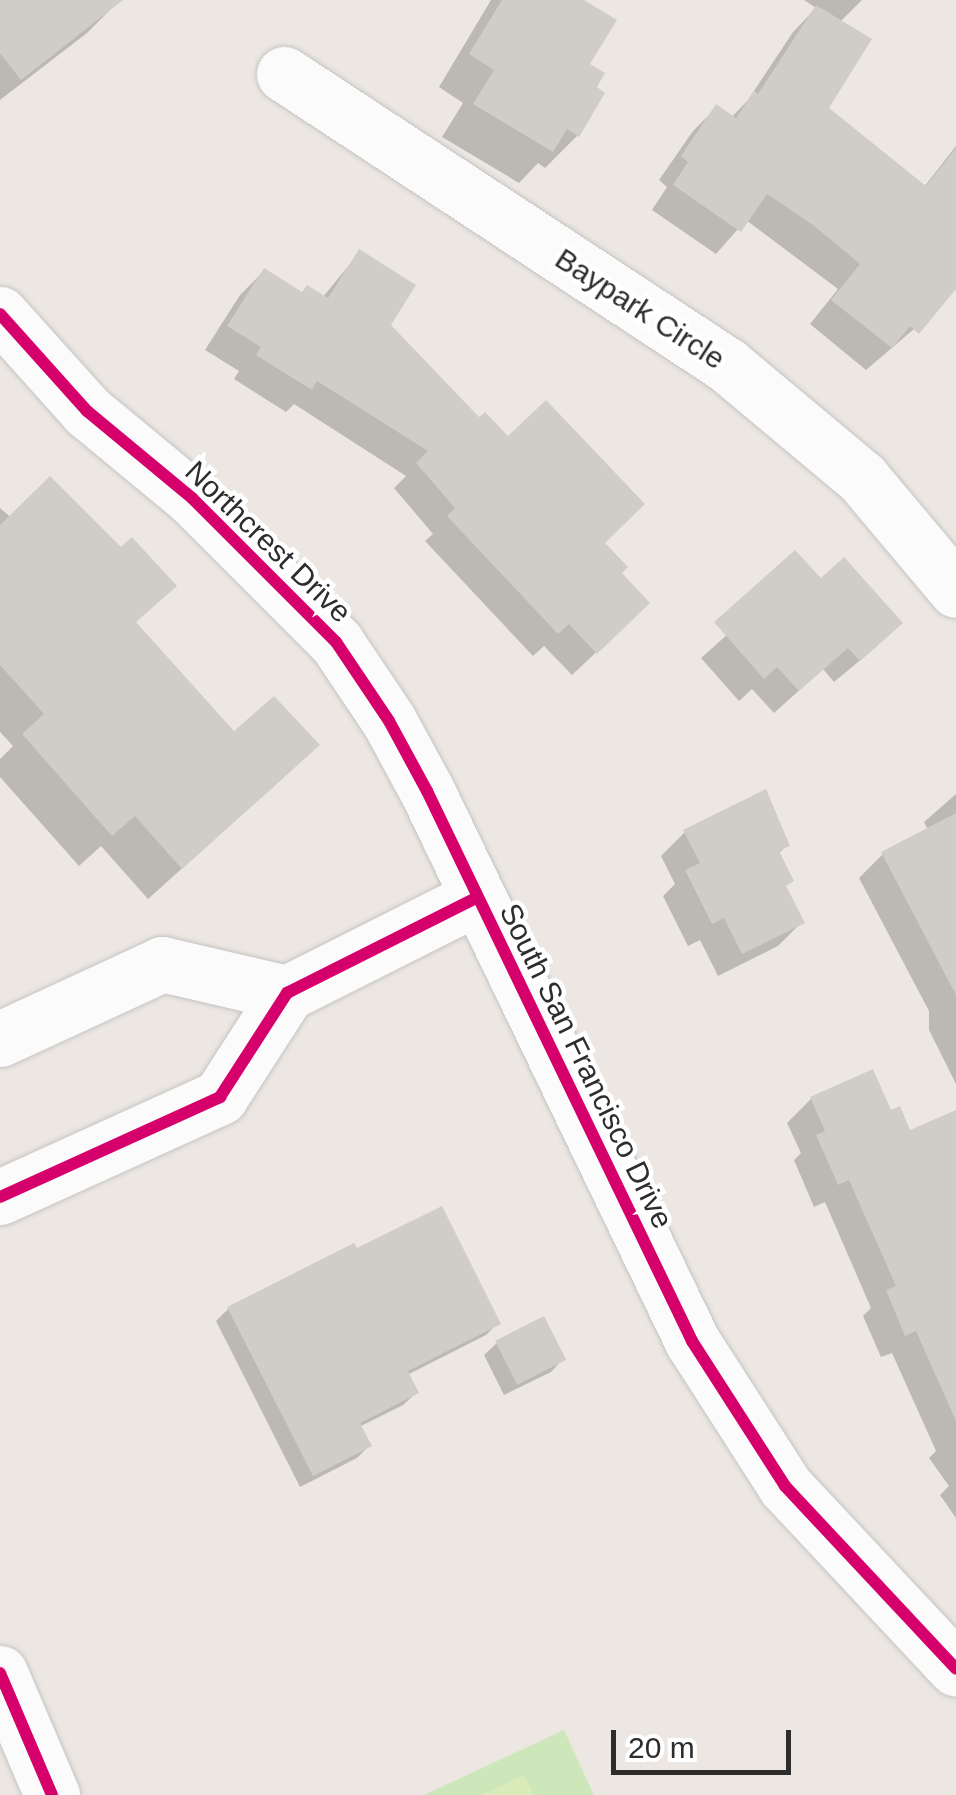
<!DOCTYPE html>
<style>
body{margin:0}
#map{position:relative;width:956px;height:1795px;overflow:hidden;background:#ece7e2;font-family:Arial,sans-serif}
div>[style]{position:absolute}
.green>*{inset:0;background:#cee7ba}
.pitch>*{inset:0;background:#d9ebb8}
.shadow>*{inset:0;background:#0003}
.building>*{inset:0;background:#d0cdc9;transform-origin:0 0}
.roads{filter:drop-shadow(0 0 2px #c5c4c3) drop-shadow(0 0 2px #c5c4c3)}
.street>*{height:55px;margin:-27.5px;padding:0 27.5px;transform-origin:27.5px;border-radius:27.5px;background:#fcfbfb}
.secondary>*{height:55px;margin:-27.5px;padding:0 27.5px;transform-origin:27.5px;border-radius:27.5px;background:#fcfbfb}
.cycleway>*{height:12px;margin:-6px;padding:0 6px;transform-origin:6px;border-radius:6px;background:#d6006c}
span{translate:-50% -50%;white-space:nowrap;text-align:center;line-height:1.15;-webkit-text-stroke:9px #fff;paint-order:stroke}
.street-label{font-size:30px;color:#2d2d2d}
.scale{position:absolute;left:611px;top:1730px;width:180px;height:45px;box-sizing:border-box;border:5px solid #2d2d2d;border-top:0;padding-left:12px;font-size:30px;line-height:35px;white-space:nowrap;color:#2d2d2d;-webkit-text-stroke:8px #fff;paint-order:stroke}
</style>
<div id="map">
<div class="green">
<div style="clip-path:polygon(564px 1730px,594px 1795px,424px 1795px)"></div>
</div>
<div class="pitch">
<div style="clip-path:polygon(524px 1775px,534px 1795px,482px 1795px)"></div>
</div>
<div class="shadow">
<div style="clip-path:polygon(0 0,118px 0,119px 1px,87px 33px,0 100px)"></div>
<div style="clip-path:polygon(491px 0,579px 0,593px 88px,602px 94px,577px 136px,545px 168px,538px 163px,519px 183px,442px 137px,463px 103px,439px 87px)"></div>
<div style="clip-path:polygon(804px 0,862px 0,840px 22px,826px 108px,924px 187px,956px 146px,956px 245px,914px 329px,866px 370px,810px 324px,838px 289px,746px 220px,716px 254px,652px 210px,667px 187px,659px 180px,693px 131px,717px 107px,731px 118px,748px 100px,793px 32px,816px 8px)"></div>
<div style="clip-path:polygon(360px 252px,388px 326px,602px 543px,618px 573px,623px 627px,572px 675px,544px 646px,533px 656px,425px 541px,433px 534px,394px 488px,406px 476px,294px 404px,286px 412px,234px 379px,239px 371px,205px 350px,240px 295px,264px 271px,301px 294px,322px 298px)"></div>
<div style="clip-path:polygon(0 508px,134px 624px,233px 735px,284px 777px,148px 899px,101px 846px,79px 866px,0 777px,0 759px,13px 746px,0 732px)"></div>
<div style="clip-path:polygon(805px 565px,876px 647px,834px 682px,823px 669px,774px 713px,752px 689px,739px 701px,701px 658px)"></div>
<div style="clip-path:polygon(956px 794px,956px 1084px,929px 1030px,929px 1011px,859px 878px,883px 854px,928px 830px,924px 822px)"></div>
<div style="clip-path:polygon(685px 832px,787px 845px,778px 854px,784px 887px,802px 922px,778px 946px,718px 976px,700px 940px,688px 946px,663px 896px,675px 884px,661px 856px)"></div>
<div style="clip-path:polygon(811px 1099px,890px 1113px,909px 1133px,956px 1113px,956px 1518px,940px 1495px,949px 1486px,929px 1458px,936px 1451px,892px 1353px,881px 1357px,863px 1316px,871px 1308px,825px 1202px,814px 1207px,794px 1160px,801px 1153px,787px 1123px)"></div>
<div style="clip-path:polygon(356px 1252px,498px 1323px,486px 1335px,407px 1375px,416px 1393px,403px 1405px,359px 1427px,369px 1446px,357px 1458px,300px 1487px,216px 1321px,228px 1309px)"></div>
<div style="clip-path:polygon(497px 1343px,563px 1359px,551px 1372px,504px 1395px,484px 1355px)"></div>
</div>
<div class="building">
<div style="clip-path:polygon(0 0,123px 0,21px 80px,0 53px)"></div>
<div style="clip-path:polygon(502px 0,584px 0,617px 20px,590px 64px,605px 73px,597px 87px,605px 93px,579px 137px,567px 129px,553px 152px,473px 104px,494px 70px,469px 54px)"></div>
<div style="clip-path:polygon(816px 5px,872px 39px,829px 108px,926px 186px,956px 148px,956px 289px,919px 334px,910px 326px,892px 348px,831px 300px,860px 264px,813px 225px,767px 194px,741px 232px,673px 185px,688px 162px,681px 156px,716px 104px,736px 118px,754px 91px,758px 94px)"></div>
<div style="clip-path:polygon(359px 249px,416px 285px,391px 325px,479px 417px,485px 412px,508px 436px,546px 400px,645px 504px,605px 543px,628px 567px,622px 573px,650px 603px,597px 654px,569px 624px,558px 634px,447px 516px,455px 508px,416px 463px,428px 451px,317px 381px,312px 390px,256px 355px,261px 347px,227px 326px,264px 268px,302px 292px,307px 285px,328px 298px)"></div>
<div style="clip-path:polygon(50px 476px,121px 547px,132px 537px,177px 586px,136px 622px,234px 731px,274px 696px,320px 745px,182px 869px,135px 816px,112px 836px,22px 734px,44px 714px,0 665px,0 525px)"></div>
<div style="clip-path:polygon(795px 550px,821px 578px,844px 557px,903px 623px,860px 661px,848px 648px,799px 691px,777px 667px,764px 679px,714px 622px)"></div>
<div style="clip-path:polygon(766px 789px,790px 846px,779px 851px,794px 881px,786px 886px,805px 923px,742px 954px,724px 918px,712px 924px,685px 870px,700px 863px,683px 830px)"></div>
<div style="clip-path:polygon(956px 813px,956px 995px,881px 852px)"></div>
<div style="clip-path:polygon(873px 1069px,891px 1110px,900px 1106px,910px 1130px,956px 1110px,956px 1421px,916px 1331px,905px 1336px,886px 1290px,896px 1286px,849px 1180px,838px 1185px,816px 1135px,825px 1131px,810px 1097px)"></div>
<div style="clip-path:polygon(442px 1206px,501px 1324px,408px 1371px,419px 1393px,360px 1423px,372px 1446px,313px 1476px,227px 1307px,354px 1243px,357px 1248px)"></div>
<div style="left:544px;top:1316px;width:49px;height:55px;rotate:63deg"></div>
</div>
<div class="roads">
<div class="street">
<div style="left:284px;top:74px;width:530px;rotate:33.3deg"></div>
<div style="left:727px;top:365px;width:176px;rotate:39.9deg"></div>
<div style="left:862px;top:478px;width:146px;rotate:50deg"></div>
<div style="left:0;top:314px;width:130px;rotate:48.1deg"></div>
<div style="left:87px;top:411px;width:136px;rotate:39.6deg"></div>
<div style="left:192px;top:498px;width:204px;rotate:45deg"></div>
<div style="left:336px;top:642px;width:95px;rotate:56.1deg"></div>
<div style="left:389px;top:721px;width:80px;rotate:61.5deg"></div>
<div style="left:427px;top:791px;width:611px;rotate:64.27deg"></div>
<div style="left:692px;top:1341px;width:172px;rotate:57.3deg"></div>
<div style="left:785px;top:1486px;width:250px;rotate:46.9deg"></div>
<div style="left:0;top:1039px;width:179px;rotate:-24.8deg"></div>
<div style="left:162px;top:964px;width:128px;rotate:13.1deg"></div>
<div style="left:0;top:1197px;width:242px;rotate:-24.4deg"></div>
<div style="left:220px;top:1097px;width:124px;rotate:-57.2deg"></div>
<div style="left:287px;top:993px;width:212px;rotate:-26.7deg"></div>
</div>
<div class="secondary">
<div style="left:0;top:1673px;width:133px;rotate:66.9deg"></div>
</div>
</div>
<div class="cycleway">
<div style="left:0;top:314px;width:130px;rotate:48.1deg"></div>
<div style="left:87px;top:411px;width:136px;rotate:39.6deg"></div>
<div style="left:192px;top:498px;width:204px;rotate:45deg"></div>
<div style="left:336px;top:642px;width:95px;rotate:56.1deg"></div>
<div style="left:389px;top:721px;width:80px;rotate:61.5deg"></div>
<div style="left:427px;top:791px;width:611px;rotate:64.27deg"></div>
<div style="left:692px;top:1341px;width:172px;rotate:57.3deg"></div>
<div style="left:785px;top:1486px;width:250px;rotate:46.9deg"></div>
<div style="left:0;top:1197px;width:242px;rotate:-24.4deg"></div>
<div style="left:220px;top:1097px;width:124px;rotate:-57.2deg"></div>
<div style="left:287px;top:993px;width:212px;rotate:-26.7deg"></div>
<div style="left:0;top:1673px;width:133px;rotate:66.9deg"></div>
</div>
<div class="street-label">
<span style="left:640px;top:309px;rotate:33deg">Baypark Circle</span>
<span style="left:268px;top:542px;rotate:44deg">Northcrest Drive</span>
<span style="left:586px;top:1066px;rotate:64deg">South San Francisco Drive</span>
</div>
<div class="scale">20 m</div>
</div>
